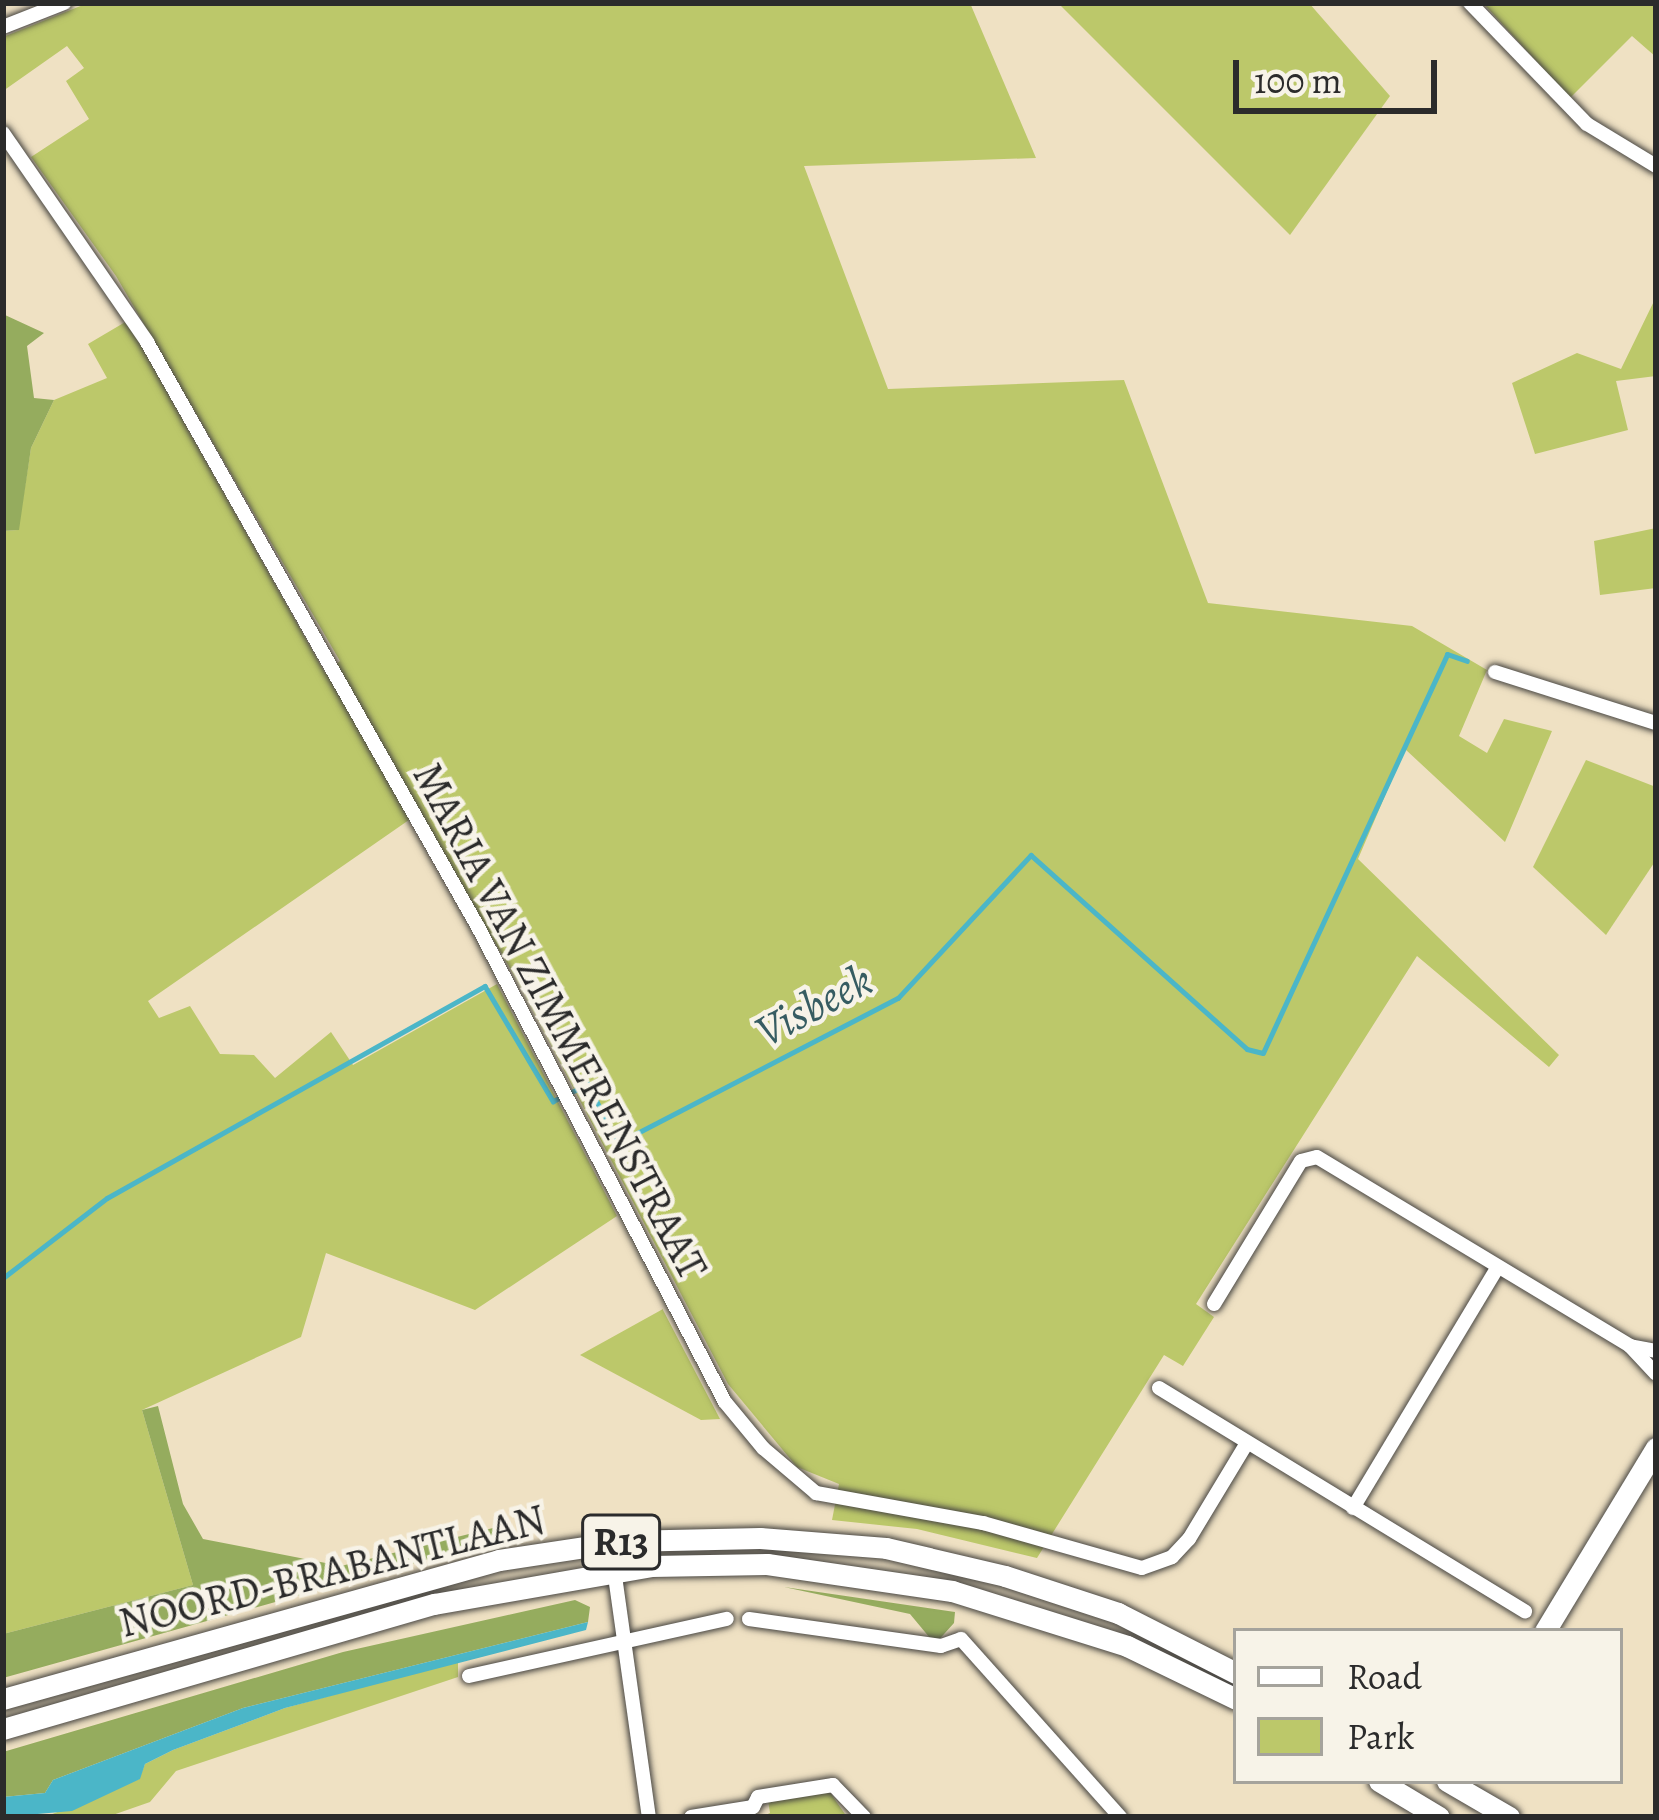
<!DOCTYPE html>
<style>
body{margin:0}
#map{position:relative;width:1659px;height:1820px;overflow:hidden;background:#efe1c3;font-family:Alegreya,serif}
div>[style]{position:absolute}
.green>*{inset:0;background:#bcc86a}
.forest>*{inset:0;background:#95ac5e}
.water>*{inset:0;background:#4bb6c8}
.stream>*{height:4.5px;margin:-2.25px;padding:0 2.25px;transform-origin:2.25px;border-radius:2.25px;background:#4bb6c8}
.roads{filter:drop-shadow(0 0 3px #484642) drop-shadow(0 0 3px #484642)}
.street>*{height:14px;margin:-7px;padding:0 7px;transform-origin:7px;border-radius:7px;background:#fff}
.primary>*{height:21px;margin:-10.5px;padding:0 10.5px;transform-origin:10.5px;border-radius:10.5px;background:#fff}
span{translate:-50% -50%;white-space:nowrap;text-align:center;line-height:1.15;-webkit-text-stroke:9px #f7f3e8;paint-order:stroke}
.shield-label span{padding:3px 9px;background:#f7f3e8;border:3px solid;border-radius:9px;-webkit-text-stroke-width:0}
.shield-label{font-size:39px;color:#2b2b2b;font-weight:700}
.street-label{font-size:42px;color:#2b2b2b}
.water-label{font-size:45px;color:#365c62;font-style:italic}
.frame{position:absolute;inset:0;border:6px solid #2b2b2b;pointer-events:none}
.legend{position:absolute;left:1233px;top:1628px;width:390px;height:156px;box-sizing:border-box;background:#f7f3e8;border:3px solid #a5a39c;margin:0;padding:15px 21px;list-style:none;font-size:36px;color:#2b2b2b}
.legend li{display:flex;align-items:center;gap:24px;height:60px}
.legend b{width:60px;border:3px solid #a5a39c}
.scale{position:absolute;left:1233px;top:60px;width:204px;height:54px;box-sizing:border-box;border:6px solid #2b2b2b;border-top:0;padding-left:15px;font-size:36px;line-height:42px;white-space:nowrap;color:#2b2b2b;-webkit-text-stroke:9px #f7f3e8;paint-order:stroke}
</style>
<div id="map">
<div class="green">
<div style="clip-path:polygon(88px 3px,970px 3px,1036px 158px,804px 166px,888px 389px,1124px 380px,1208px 603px,1412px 626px,1487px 670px,1459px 736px,1487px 753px,1504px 719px,1552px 731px,1505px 842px,1405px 749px,1358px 859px,1559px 1055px,1549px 1067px,1417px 956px,1196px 1304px,1214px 1317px,1183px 1366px,1164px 1355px,1037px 1558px,917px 1529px,832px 1520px,839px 1484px,797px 1467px,728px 1384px,518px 982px,419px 813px,148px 1001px,159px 1018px,190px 1006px,220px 1054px,254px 1055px,275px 1078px,331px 1032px,353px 1065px,497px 984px,617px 1216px,475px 1310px,326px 1253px,301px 1337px,142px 1410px,193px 1585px,3px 1634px,3px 531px,18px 530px,31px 448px,54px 400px,107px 378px,88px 344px,127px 321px,325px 673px,340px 661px,116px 276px,31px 157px,89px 119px,66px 81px,84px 68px,67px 46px,3px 91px,3px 37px)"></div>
<div style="clip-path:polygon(1058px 3px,1309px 3px,1390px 96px,1290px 235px)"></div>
<div style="clip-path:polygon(1483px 3px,1656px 3px,1656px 57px,1632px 36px,1570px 98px)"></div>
<div style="clip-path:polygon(1656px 297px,1656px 376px,1616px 381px,1628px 430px,1535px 454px,1512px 383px,1577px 353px,1621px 369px)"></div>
<div style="clip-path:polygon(1656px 528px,1656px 588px,1600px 595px,1594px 541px)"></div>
<div style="clip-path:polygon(1586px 760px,1656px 787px,1656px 860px,1606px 935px,1533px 867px)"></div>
<div style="clip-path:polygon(663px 1309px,663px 1310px,720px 1419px,701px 1420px,580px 1355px)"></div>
<div style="clip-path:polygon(458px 1661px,458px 1677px,176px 1771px,150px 1802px,107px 1817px,45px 1817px,139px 1779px,145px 1764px,173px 1750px,285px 1708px)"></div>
<div style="clip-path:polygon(829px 1791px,847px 1817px,761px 1817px,770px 1813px,768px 1800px)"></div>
</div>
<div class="forest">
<div style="clip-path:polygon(5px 315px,44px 333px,27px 346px,34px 398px,54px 400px,31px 448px,19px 530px,3px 531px)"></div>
<div style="clip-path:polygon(158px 1406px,183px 1504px,203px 1539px,341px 1566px,505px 1525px,508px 1537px,3px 1678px,3px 1634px,193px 1585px,142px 1410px)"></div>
<div style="clip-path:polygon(784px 1587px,955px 1612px,954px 1623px,935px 1644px,910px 1614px)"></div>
<div style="clip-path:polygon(575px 1600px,590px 1607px,588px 1622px,243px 1708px,53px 1780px,45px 1793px,3px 1797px,3px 1752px,343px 1652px)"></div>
</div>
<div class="water">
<div style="clip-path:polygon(588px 1622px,586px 1630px,285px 1708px,173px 1750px,145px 1764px,140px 1779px,72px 1811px,3px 1817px,3px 1797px,45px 1793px,53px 1780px,243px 1708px)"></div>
</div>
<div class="stream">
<div style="left:3px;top:1278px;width:131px;rotate:-37.6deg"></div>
<div style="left:107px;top:1198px;width:433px;rotate:-29.3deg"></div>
<div style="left:485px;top:986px;width:134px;rotate:59.4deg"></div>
<div style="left:553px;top:1101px;width:39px;rotate:-26deg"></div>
<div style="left:588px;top:1084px;width:66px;rotate:63deg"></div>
<div style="left:618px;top:1143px;width:315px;rotate:-27.4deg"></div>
<div style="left:898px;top:998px;width:195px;rotate:-47.1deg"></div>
<div style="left:1031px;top:855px;width:290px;rotate:41.9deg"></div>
<div style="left:1247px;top:1049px;width:16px;rotate:14deg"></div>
<div style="left:1263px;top:1053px;width:439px;rotate:-65.2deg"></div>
<div style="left:1447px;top:654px;width:21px;rotate:19deg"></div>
</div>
<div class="roads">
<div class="street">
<div style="left:1470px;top:3px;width:168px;rotate:46deg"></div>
<div style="left:1587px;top:124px;width:81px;rotate:31.3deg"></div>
<div style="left:3px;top:27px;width:66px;rotate:-21.5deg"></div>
<div style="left:3px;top:133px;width:254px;rotate:55.4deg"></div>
<div style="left:147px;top:342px;width:672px;rotate:60.5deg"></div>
<div style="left:478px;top:927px;width:535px;rotate:62.53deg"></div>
<div style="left:725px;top:1402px;width:60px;rotate:50.4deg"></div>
<div style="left:763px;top:1448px;width:70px;rotate:40.3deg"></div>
<div style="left:816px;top:1493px;width:170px;rotate:10.2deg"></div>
<div style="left:983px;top:1523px;width:165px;rotate:15.8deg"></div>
<div style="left:1142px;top:1568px;width:32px;rotate:-20deg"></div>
<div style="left:1172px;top:1557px;width:25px;rotate:-47deg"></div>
<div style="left:1189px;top:1539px;width:112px;rotate:-58.9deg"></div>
<div style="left:1495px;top:672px;width:169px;rotate:17.6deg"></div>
<div style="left:1214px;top:1304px;width:167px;rotate:-58.7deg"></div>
<div style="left:1301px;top:1161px;width:16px;rotate:-14deg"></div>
<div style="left:1317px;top:1157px;width:366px;rotate:31.1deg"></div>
<div style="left:1630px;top:1346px;width:38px;rotate:47deg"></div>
<div style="left:1630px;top:1346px;width:26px;rotate:11deg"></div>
<div style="left:1159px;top:1388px;width:429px;rotate:31.4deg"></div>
<div style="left:1353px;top:1508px;width:281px;rotate:-59deg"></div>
<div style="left:614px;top:1569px;width:250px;rotate:82deg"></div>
<div style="left:749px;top:1619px;width:194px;rotate:8deg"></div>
<div style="left:941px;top:1646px;width:21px;rotate:-19deg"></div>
<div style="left:961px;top:1639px;width:239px;rotate:48.2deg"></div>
<div style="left:469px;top:1676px;width:264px;rotate:-12.5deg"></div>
<div style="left:753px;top:1807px;width:11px;rotate:-63deg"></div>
<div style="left:758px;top:1797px;width:76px;rotate:-9.1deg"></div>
<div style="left:833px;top:1785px;width:45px;rotate:45.9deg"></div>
<div style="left:691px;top:1817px;width:63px;rotate:-9.2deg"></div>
</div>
<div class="primary">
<div style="left:1545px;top:1631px;width:214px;rotate:-58.8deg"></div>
<div style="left:3px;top:1699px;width:515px;rotate:-15.66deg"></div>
<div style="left:499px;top:1560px;width:126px;rotate:-8.6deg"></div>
<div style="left:624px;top:1541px;width:136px;rotate:-1.3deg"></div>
<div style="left:760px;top:1538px;width:126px;rotate:4.5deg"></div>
<div style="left:886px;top:1548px;width:122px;rotate:13.2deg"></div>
<div style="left:1005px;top:1576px;width:119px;rotate:18.1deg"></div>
<div style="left:1118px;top:1613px;width:132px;rotate:27deg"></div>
<div style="left:3px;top:1729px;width:449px;rotate:-16.2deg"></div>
<div style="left:434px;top:1604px;width:220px;rotate:-9.9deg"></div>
<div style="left:651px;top:1566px;width:116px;rotate:-1deg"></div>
<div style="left:767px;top:1564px;width:187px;rotate:8.3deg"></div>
<div style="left:952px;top:1591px;width:183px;rotate:17.4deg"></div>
<div style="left:1127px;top:1646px;width:121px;rotate:25.9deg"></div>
<div style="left:1379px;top:1781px;width:70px;rotate:31deg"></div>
<div style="left:1447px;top:1781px;width:72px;rotate:30.1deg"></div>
</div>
</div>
<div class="shield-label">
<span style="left:621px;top:1542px">R13</span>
</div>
<div class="street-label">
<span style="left:560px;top:1021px;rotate:62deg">MARIA VAN ZIMMERENSTRAAT</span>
<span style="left:332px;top:1571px;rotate:-14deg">NOORD-BRABANTLAAN</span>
</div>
<div class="water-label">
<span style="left:814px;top:1006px;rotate:-28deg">Visbeek</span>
</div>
<div class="frame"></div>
<ul class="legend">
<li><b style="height:15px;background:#fff"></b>Road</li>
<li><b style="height:33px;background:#bcc86a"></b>Park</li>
</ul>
<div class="scale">100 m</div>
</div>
